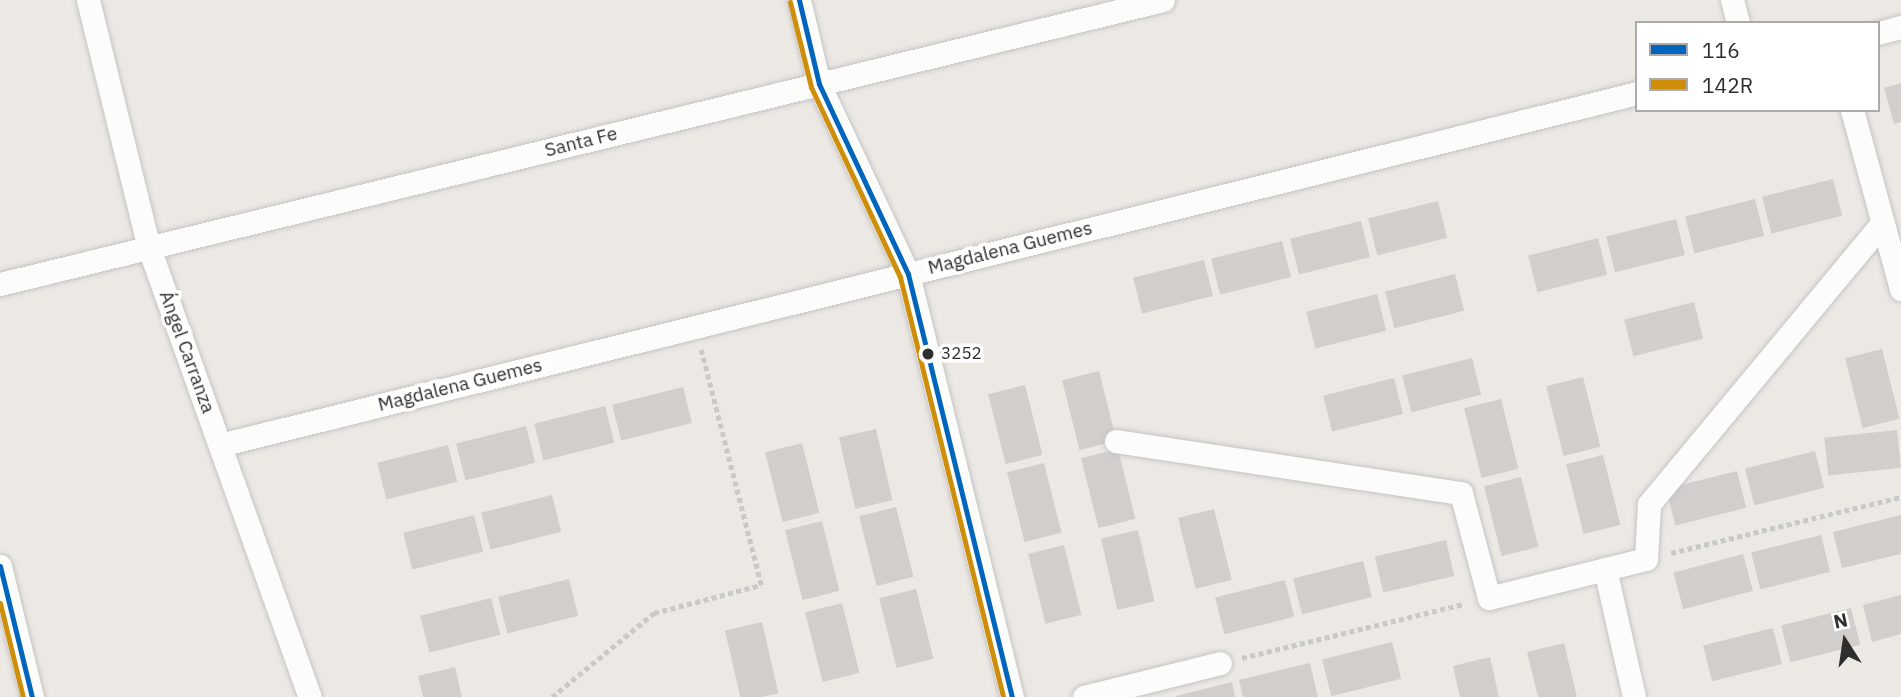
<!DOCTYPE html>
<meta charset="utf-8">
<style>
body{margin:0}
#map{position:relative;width:1901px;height:697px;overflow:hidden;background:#ece8e4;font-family:"IBM Plex Sans",sans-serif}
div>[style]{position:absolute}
.building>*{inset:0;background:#d1cecb;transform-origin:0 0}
.path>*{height:4.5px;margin-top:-2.25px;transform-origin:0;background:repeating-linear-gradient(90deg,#c9c9c8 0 5px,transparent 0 8.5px)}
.roads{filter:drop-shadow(0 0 2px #c5c4c5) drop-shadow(0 0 2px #c5c4c5)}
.street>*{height:23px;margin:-11.5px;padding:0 11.5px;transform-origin:11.5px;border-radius:11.5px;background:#fcfcfb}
.bus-1>*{height:5px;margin:-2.5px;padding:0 2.5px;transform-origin:2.5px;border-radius:2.5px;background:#0065bd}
.bus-2>*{height:5px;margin:-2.5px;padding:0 2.5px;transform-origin:2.5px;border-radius:2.5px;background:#cf8e09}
.dots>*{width:19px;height:19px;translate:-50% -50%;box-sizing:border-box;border:4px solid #fff;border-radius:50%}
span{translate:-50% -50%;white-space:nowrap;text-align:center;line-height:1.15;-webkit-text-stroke:7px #fff;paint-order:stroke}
.bus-label{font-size:17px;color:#2e2e2e}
.left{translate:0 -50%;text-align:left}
.street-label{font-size:19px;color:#2e2e2e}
.legend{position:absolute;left:1635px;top:21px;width:245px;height:91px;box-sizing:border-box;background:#fff;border:2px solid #ababab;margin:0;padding:9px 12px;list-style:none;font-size:21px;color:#2e2e2e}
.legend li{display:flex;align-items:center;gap:14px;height:35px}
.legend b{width:35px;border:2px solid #ababab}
.north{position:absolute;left:1810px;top:606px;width:70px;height:70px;-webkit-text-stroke:5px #fff;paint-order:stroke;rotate:348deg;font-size:19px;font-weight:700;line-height:28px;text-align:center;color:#2e2e2e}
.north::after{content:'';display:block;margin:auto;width:24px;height:32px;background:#2e2e2e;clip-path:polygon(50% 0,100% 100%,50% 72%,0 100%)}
</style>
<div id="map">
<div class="building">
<div style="clip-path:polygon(1901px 83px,1901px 122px,1894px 124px,1884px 88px)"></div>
<div style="left:1833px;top:179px;width:38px;height:73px;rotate:76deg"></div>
<div style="left:1755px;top:199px;width:38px;height:72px;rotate:76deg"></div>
<div style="left:1438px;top:201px;width:38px;height:72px;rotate:76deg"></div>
<div style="left:1676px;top:219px;width:37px;height:72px;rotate:76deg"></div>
<div style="left:1361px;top:221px;width:37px;height:73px;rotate:76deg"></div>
<div style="left:1598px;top:238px;width:38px;height:72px;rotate:76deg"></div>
<div style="left:1282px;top:241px;width:37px;height:73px;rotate:76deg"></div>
<div style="left:1204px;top:260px;width:37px;height:73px;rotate:76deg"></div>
<div style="left:1455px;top:274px;width:38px;height:72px;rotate:76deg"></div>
<div style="left:1377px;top:294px;width:38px;height:73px;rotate:76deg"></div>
<div style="left:1694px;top:302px;width:38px;height:72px;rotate:76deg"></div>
<div style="left:1882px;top:349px;width:72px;height:38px;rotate:76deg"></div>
<div style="left:1472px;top:358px;width:38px;height:72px;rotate:76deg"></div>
<div style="left:1099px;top:371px;width:72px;height:38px;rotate:76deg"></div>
<div style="left:1583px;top:377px;width:72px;height:38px;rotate:76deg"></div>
<div style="left:1394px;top:378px;width:37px;height:73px;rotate:76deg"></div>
<div style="left:1025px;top:385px;width:72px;height:38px;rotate:76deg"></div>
<div style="left:683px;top:387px;width:37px;height:73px;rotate:76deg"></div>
<div style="left:1501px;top:399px;width:72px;height:38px;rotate:76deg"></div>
<div style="left:605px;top:406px;width:38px;height:73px;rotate:76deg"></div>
<div style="left:526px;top:426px;width:38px;height:72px;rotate:76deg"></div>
<div style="left:876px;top:429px;width:73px;height:38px;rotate:77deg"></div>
<div style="left:1897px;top:430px;width:38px;height:73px;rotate:84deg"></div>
<div style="left:802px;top:443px;width:72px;height:38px;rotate:76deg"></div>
<div style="left:448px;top:445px;width:38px;height:73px;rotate:76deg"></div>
<div style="left:1118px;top:449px;width:72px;height:38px;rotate:76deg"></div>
<div style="left:1815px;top:451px;width:38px;height:72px;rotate:76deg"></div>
<div style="left:1603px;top:455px;width:72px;height:38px;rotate:76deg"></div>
<div style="left:1044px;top:463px;width:72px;height:38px;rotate:76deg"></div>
<div style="left:1737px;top:471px;width:38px;height:73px;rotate:76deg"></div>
<div style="left:1521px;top:477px;width:72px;height:38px;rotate:76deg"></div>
<div style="left:552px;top:495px;width:38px;height:73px;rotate:76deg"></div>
<div style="left:896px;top:507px;width:72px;height:38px;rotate:76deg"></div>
<div style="left:1214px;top:509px;width:73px;height:37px;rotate:76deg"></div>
<div style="left:474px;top:515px;width:38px;height:73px;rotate:76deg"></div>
<div style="clip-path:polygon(1901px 515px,1901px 554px,1842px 568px,1833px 532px)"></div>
<div style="left:822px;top:521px;width:72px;height:38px;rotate:76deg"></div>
<div style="left:1138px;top:530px;width:73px;height:38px;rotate:77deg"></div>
<div style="left:1821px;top:535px;width:38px;height:72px;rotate:76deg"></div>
<div style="left:1446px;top:540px;width:37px;height:73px;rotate:77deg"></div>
<div style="left:1064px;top:545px;width:72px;height:37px;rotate:76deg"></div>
<div style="left:1743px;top:554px;width:38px;height:72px;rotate:75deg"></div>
<div style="left:1363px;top:561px;width:37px;height:72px;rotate:76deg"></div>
<div style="left:569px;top:579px;width:38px;height:73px;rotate:76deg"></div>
<div style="left:1285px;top:580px;width:38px;height:72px;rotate:76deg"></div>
<div style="left:916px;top:589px;width:72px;height:38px;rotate:76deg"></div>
<div style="clip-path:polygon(1901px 595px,1901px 634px,1872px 642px,1863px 605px)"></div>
<div style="left:491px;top:598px;width:38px;height:73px;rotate:76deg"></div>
<div style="left:842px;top:603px;width:72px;height:38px;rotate:76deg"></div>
<div style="left:1851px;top:608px;width:38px;height:72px;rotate:76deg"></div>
<div style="left:762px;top:622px;width:73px;height:38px;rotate:77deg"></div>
<div style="left:1773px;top:628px;width:37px;height:72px;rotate:76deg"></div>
<div style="left:1392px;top:642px;width:38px;height:72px;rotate:76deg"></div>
<div style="clip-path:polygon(1564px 643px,1577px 697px,1538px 697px,1527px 652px)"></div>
<div style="clip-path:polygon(1490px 657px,1499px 697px,1460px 697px,1453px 666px)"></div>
<div style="clip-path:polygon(1310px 663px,1318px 697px,1243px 697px,1239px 680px)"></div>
<div style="clip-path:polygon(455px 667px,462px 697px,423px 697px,418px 676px)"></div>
<div style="clip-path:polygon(1232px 682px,1235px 697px,1176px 697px,1176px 696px)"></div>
</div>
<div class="path">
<div style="left:1671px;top:553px;width:237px;rotate:-13.7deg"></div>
<div style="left:1242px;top:658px;width:228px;rotate:-13.7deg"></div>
<div style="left:552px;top:697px;width:132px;rotate:-39.5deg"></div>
<div style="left:654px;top:613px;width:111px;rotate:-14.7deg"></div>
<div style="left:761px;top:585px;width:243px;rotate:-104.3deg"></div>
</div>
<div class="roads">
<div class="street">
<div style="left:88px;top:0;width:255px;rotate:76.2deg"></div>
<div style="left:149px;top:248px;width:477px;rotate:70.3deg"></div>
<div style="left:799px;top:0;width:86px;rotate:76.6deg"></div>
<div style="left:819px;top:84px;width:210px;rotate:64.9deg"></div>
<div style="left:908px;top:274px;width:436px;rotate:76.2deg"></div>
<div style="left:1732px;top:0;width:24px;rotate:75deg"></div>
<div style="left:1878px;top:33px;width:24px;rotate:-15deg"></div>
<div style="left:1852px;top:110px;width:186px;rotate:74.7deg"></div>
<div style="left:0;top:284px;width:1197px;rotate:-13.72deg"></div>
<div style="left:1116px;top:441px;width:349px;rotate:8.6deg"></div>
<div style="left:1461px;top:493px;width:109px;rotate:75.1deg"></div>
<div style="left:1489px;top:598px;width:162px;rotate:-14deg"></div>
<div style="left:1646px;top:559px;width:55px;rotate:-86.9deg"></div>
<div style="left:1649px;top:504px;width:365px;rotate:-50.3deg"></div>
<div style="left:220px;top:445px;width:1460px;rotate:-13.95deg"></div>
<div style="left:0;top:566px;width:135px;rotate:76.3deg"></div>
<div style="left:1605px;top:569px;width:131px;rotate:77.2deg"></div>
<div style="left:1084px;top:697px;width:140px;rotate:-14deg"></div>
</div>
</div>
<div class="bus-1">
<div style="left:799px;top:0;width:86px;rotate:76.6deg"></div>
<div style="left:819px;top:84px;width:210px;rotate:64.9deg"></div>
<div style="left:908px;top:274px;width:436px;rotate:76.2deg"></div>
<div style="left:0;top:566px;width:135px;rotate:76.3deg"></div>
</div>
<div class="bus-2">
<div style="left:790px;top:2px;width:88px;rotate:76.1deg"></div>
<div style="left:811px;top:87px;width:210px;rotate:64.9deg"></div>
<div style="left:900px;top:277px;width:432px;rotate:76.2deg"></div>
<div style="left:0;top:603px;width:97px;rotate:76.3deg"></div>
</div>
<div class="dots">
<div style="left:928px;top:354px;background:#2e2e2e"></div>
</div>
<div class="bus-label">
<span class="left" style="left:941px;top:354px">3252</span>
</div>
<div class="street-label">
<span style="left:581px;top:142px;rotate:-14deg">Santa Fe</span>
<span style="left:1010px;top:248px;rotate:-14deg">Magdalena Guemes</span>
<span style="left:187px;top:352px;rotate:70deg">Ángel Carranza</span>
<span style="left:460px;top:385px;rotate:-14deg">Magdalena Guemes</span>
</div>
<ul class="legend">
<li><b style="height:9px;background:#0065bd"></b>116</li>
<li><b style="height:9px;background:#cf8e09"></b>142R</li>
</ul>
<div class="north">N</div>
</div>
